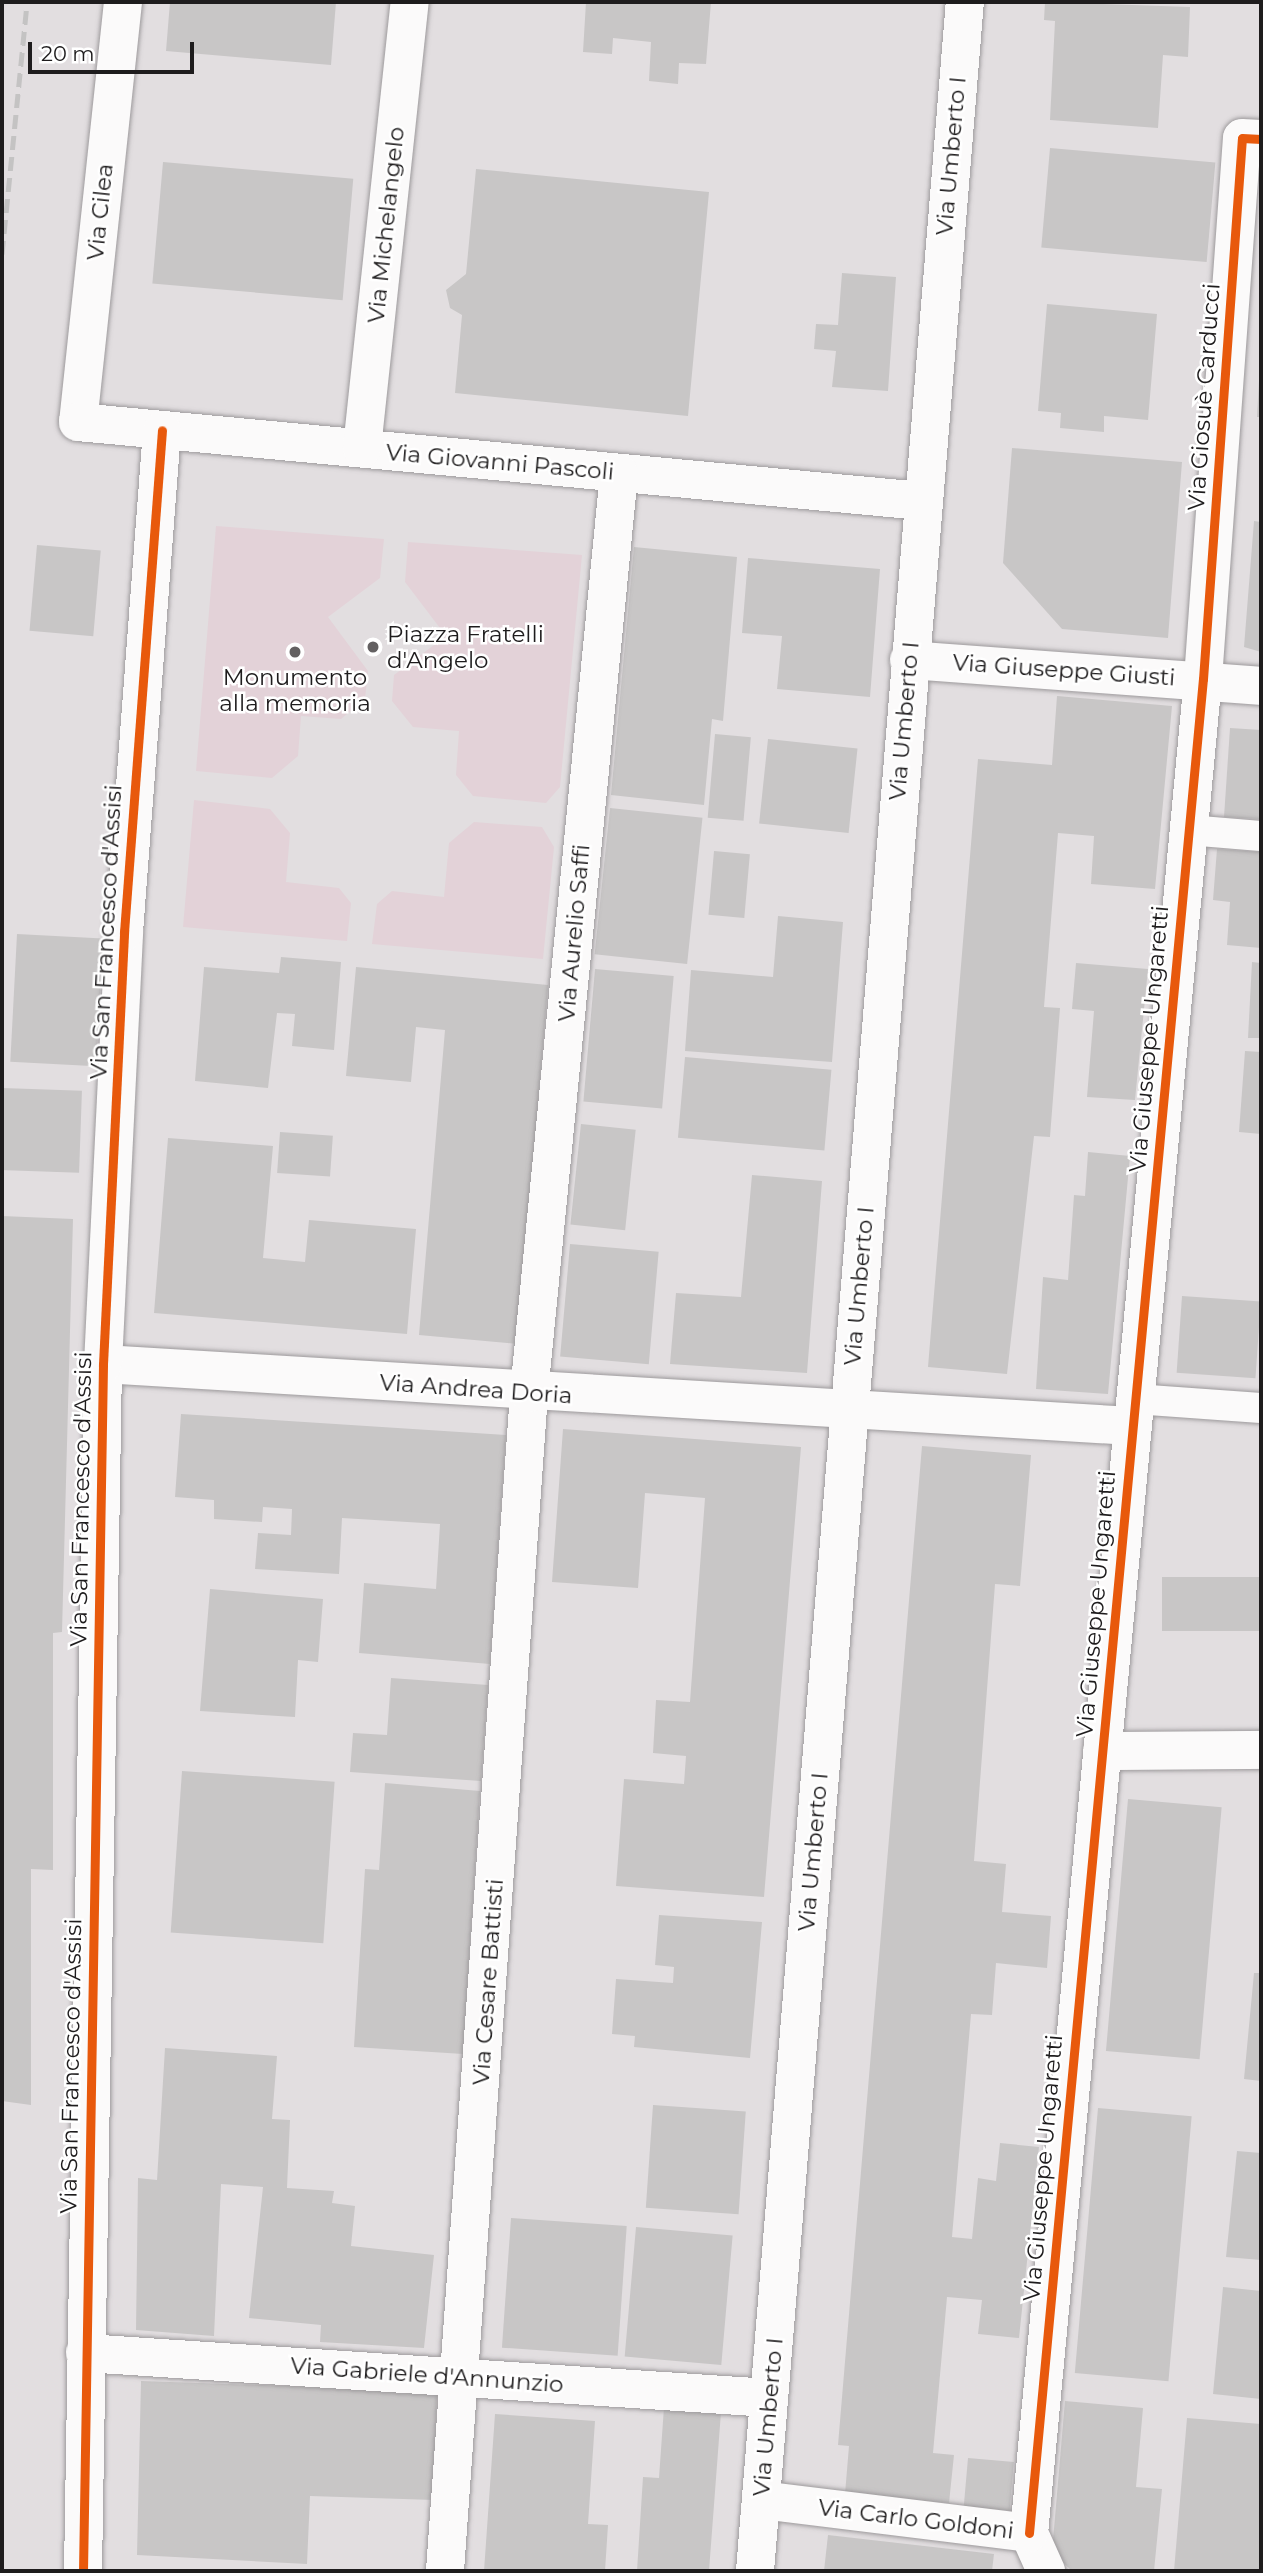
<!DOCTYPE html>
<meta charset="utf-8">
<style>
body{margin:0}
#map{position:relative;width:1263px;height:2573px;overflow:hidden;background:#e2dee0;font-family:Montserrat,sans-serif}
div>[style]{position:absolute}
.green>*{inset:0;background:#e3d2d8}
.building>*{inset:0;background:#c8c6c6;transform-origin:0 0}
.roads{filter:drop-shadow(0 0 2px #9d9a9c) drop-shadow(0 0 2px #9d9a9c)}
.service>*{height:30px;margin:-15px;padding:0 15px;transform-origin:15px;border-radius:15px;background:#fbfafa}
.minor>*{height:38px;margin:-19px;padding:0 19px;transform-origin:19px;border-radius:19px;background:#fbfafa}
.primary>*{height:38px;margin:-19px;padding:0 19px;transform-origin:19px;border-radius:19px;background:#fbfafa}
.rail>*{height:5px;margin-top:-2.5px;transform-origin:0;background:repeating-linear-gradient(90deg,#c4c3c3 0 14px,transparent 0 21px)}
.cycleway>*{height:9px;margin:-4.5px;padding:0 4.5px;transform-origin:4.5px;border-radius:4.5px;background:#e8590c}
.dots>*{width:19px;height:19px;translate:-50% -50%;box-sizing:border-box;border:4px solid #fff;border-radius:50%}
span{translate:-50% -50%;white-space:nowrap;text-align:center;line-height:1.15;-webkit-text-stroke:5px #fff;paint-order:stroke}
.street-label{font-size:23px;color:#1e1c1d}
.poi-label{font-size:23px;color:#1e1c1d}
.left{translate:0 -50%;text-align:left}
.frame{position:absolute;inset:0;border:4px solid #1e1c1d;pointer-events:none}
.scale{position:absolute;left:28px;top:42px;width:166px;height:32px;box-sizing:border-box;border:4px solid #1e1c1d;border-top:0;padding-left:9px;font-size:21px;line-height:24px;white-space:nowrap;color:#1e1c1d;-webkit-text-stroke:5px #fff;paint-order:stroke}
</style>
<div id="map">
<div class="green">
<div style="clip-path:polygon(216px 526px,384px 539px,380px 578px,328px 617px,368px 671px,365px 699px,341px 719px,301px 716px,298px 756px,272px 778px,196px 771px)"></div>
<div style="clip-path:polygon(408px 542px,582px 555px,560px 787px,546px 803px,473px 796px,456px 775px,459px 731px,413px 727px,392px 701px,394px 675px,446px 636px,405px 582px)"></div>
<div style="clip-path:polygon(194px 800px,270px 809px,290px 833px,286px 882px,339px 888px,351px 903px,347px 941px,183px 927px)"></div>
<div style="clip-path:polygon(474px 822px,542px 827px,554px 847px,543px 959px,372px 944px,377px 904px,392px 891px,444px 897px,449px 843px)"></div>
</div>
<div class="building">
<div style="clip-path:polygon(170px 2px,336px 2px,331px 65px,166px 51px)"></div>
<div style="clip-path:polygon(586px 2px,711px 2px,706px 64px,679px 63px,678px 84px,649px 81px,651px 42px,613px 38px,612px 54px,583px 52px)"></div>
<div style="clip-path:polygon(1045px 2px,1190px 7px,1188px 57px,1163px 55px,1158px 128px,1050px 120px,1055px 21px,1044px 20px)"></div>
<div style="left:1050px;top:148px;width:166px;height:100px;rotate:5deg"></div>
<div style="left:163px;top:162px;width:191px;height:122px;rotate:5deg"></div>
<div style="clip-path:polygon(476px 169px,709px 192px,688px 416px,455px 393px,462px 315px,450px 308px,446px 290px,466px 274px)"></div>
<div style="clip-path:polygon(842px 273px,896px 277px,888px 391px,832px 387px,836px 351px,814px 349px,816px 324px,838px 325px)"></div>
<div style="clip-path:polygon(1047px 304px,1157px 314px,1148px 420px,1104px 416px,1104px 432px,1060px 428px,1061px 413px,1038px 411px)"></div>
<div style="clip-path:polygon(1259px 381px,1261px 381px,1261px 417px,1257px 417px)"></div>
<div style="clip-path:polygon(1012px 448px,1182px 462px,1168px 638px,1062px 629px,1003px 563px)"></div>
<div style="clip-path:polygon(1254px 521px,1261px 522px,1261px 652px,1244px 647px)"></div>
<div style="left:37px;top:545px;width:64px;height:86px;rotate:5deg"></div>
<div style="clip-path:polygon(634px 547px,737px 557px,723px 721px,712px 719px,704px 805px,611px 795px)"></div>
<div style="clip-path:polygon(748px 558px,880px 569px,870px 697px,777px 689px,782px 636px,742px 633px)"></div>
<div style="clip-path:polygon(1057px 696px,1172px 706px,1155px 889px,1091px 884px,1094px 836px,1058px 833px,1044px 1007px,1060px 1008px,1050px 1137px,1034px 1136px,1007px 1374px,928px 1367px,978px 759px,1052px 765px)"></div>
<div style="clip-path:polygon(1230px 728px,1261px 730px,1261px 819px,1224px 817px)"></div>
<div style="left:715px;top:734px;width:36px;height:84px;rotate:5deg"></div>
<div style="left:768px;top:739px;width:90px;height:85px;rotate:6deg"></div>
<div style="left:610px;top:808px;width:93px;height:147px;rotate:6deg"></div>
<div style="clip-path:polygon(1217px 849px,1261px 852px,1261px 948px,1227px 945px,1230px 902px,1213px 900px)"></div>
<div style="left:714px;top:851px;width:36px;height:64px;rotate:5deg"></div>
<div style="clip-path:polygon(778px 916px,843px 922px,832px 1062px,685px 1051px,691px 970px,773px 977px)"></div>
<div style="left:17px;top:934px;width:86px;height:128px;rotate:3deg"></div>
<div style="clip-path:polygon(281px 957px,341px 962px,334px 1050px,292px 1046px,295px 1014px,277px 1013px,268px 1088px,195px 1081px,204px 967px,279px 973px)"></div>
<div style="clip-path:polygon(1252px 962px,1261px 963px,1261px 1038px,1248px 1038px)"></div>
<div style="clip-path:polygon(1076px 963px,1148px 969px,1135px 1100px,1087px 1097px,1094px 1011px,1072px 1009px)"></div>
<div style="clip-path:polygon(356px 967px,548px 985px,518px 1344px,419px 1335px,445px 1030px,416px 1027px,411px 1082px,346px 1076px)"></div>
<div style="left:595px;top:969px;width:79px;height:133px;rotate:5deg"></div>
<div style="clip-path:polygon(1245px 1051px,1261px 1052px,1261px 1134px,1239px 1132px)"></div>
<div style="left:685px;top:1057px;width:147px;height:81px;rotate:5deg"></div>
<div style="left:2px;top:1088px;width:80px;height:82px;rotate:2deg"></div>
<div style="left:581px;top:1124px;width:55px;height:101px;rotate:6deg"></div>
<div style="left:280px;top:1132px;width:53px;height:41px;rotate:4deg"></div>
<div style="clip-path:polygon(168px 1138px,273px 1146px,263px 1258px,305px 1262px,309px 1220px,416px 1229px,407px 1334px,154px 1313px)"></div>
<div style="clip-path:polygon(1088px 1152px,1130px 1156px,1108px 1394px,1036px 1389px,1043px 1277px,1068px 1280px,1074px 1195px,1085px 1196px)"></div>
<div style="clip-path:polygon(752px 1175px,822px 1181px,807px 1373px,670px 1364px,676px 1293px,741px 1297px)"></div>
<div style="clip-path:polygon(2px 1216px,73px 1219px,62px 1632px,53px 1633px,53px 1870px,31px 1869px,31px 2105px,2px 2101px)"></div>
<div style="left:570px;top:1244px;width:89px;height:113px;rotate:5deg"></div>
<div style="left:1182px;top:1296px;width:79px;height:77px;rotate:4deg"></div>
<div style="clip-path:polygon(181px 1414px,506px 1435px,490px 1664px,359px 1653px,364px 1583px,436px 1589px,440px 1524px,342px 1518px,339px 1574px,255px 1569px,258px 1533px,291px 1535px,292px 1509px,263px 1507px,262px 1522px,214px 1519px,214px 1500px,175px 1497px)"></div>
<div style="clip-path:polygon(563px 1429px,801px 1447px,764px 1897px,616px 1886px,624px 1779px,684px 1784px,686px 1756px,653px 1753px,656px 1700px,690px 1702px,705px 1498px,645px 1493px,638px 1588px,552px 1582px)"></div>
<div style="clip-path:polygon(922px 1446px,1031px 1455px,1020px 1586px,995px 1584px,974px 1861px,1006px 1864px,1002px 1912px,1051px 1916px,1047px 1968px,996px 1963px,992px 2015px,971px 2014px,952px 2237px,972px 2239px,978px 2178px,996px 2181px,1000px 2143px,1039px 2147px,1019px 2338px,978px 2334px,982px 2300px,947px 2297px,933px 2453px,954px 2455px,949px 2503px,845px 2494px,849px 2446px,838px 2445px)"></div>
<div style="left:1261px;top:1577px;width:54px;height:99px;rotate:90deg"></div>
<div style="clip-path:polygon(210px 1589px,323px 1599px,318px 1662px,298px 1660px,295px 1717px,200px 1711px)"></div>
<div style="clip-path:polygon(391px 1678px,488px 1685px,481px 1781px,350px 1772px,353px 1733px,387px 1735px)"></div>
<div style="left:182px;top:1771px;width:153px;height:162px;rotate:4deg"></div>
<div style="clip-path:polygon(385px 1783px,480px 1791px,463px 2054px,354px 2047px,365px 1869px,379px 1870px)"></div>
<div style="left:1128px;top:1799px;width:94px;height:253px;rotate:5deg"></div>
<div style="clip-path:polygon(659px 1915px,762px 1922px,750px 2058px,634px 2047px,635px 2036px,612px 2034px,616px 1979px,673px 1983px,674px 1967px,655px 1965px)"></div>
<div style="clip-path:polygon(1254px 1973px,1261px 1973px,1261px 2081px,1244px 2079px)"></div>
<div style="clip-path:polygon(165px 2048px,277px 2056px,272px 2119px,290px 2120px,287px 2188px,334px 2191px,332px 2203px,355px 2206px,351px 2246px,434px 2255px,424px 2348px,320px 2342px,321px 2325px,249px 2318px,263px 2187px,221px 2184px,214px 2336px,136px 2330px,138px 2178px,157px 2180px)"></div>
<div style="left:653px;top:2105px;width:93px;height:103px;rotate:4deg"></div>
<div style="left:1098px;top:2108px;width:94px;height:266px;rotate:5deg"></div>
<div style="clip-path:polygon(1237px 2151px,1261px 2153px,1261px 2260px,1226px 2257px)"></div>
<div style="left:511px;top:2218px;width:116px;height:130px;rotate:4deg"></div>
<div style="left:636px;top:2227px;width:97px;height:130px;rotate:5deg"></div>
<div style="clip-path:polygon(1223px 2287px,1261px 2291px,1261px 2399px,1213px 2394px)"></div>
<div style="clip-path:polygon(141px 2381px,437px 2391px,434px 2500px,310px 2496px,307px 2564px,137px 2555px)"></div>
<div style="clip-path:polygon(1065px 2401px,1143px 2408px,1136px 2487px,1162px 2489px,1154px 2571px,1072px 2571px,1052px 2552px)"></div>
<div style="clip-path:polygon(664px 2407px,721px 2412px,709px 2571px,637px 2571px,643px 2477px,659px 2478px)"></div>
<div style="clip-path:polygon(495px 2414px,595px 2421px,588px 2524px,608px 2525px,605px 2571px,484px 2571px)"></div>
<div style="clip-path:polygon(1187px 2418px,1261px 2424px,1261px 2571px,1174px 2571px)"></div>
<div style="left:968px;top:2458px;width:46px;height:49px;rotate:5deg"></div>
<div style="clip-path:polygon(828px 2535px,994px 2554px,992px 2571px,824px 2571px)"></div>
</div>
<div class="roads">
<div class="service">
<div style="left:1188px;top:830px;width:73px;rotate:4.7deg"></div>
<div style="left:1135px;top:1399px;width:126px;rotate:4.1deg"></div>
</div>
<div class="minor">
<div style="left:123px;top:2px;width:422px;rotate:96.1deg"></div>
<div style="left:78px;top:422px;width:848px;rotate:5.35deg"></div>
<div style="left:362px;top:448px;width:449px;rotate:-83.9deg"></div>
<div style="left:909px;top:660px;width:353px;rotate:4.2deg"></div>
<div style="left:103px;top:1364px;width:1031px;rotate:3.45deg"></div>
<div style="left:1102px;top:1751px;width:159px;rotate:-0.4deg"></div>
<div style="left:85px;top:2353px;width:685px;rotate:3.76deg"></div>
<div style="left:761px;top:2500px;width:270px;rotate:7deg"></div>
<div style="left:1029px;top:2533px;width:42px;rotate:65.9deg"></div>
<div style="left:1029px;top:2533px;width:1862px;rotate:-84.64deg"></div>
<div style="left:1203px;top:679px;width:542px;rotate:-85.88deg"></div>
<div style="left:1242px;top:138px;width:19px;rotate:3deg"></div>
<div style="left:83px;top:2571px;width:1207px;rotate:-89.05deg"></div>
<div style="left:103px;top:1364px;width:433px;rotate:-87.2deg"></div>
<div style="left:124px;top:932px;width:503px;rotate:-85.67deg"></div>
<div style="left:445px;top:2571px;width:1181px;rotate:-85.92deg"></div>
<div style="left:529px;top:1393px;width:924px;rotate:-84.41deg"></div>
</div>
<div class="primary">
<div style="left:755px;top:2571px;width:2578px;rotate:-85.33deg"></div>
</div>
</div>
<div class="rail">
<div style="left:2px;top:254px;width:253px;rotate:-84.3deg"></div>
</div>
<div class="cycleway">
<div style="left:1029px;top:2533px;width:1862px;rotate:-84.64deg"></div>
<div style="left:1203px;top:679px;width:542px;rotate:-85.88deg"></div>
<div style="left:1242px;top:138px;width:19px;rotate:3deg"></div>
<div style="left:83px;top:2571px;width:1207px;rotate:-89.05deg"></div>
<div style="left:103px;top:1364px;width:433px;rotate:-87.2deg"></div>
<div style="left:124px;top:932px;width:503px;rotate:-85.67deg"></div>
</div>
<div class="dots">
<div style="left:373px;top:647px;background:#636061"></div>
<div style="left:295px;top:652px;background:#636061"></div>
</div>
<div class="street-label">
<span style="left:951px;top:156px;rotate:-85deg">Via Umberto I</span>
<span style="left:100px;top:212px;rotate:-84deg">Via Cilea</span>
<span style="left:386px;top:225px;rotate:-84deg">Via Michelangelo</span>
<span style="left:1204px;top:397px;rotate:-86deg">Via Giosuè Carducci</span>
<span style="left:500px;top:462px;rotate:5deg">Via Giovanni Pascoli</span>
<span style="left:1064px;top:670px;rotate:4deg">Via Giuseppe Giusti</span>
<span style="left:904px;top:721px;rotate:-85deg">Via Umberto I</span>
<span style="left:106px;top:932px;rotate:-87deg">Via San Francesco d'Assisi</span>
<span style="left:574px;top:933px;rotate:-85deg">Via Aurelio Saffi</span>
<span style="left:1149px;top:1039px;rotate:-85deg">Via Giuseppe Ungaretti</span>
<span style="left:859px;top:1286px;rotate:-85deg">Via Umberto I</span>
<span style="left:476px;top:1389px;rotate:4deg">Via Andrea Doria</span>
<span style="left:81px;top:1499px;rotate:-89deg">Via San Francesco d'Assisi</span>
<span style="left:1096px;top:1604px;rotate:-85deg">Via Giuseppe Ungaretti</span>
<span style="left:813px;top:1852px;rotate:-85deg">Via Umberto I</span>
<span style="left:488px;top:1982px;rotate:-86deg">Via Cesare Battisti</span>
<span style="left:71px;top:2066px;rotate:-89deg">Via San Francesco d'Assisi</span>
<span style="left:1043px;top:2168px;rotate:-85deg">Via Giuseppe Ungaretti</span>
<span style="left:427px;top:2375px;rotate:4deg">Via Gabriele d'Annunzio</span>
<span style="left:768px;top:2417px;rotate:-85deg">Via Umberto I</span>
<span style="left:916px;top:2519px;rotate:7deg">Via Carlo Goldoni</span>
</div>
<div class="poi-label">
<span class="left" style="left:387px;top:647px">Piazza Fratelli<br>d'Angelo</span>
<span style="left:295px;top:690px">Monumento<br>alla memoria</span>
</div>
<div class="frame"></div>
<div class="scale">20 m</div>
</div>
